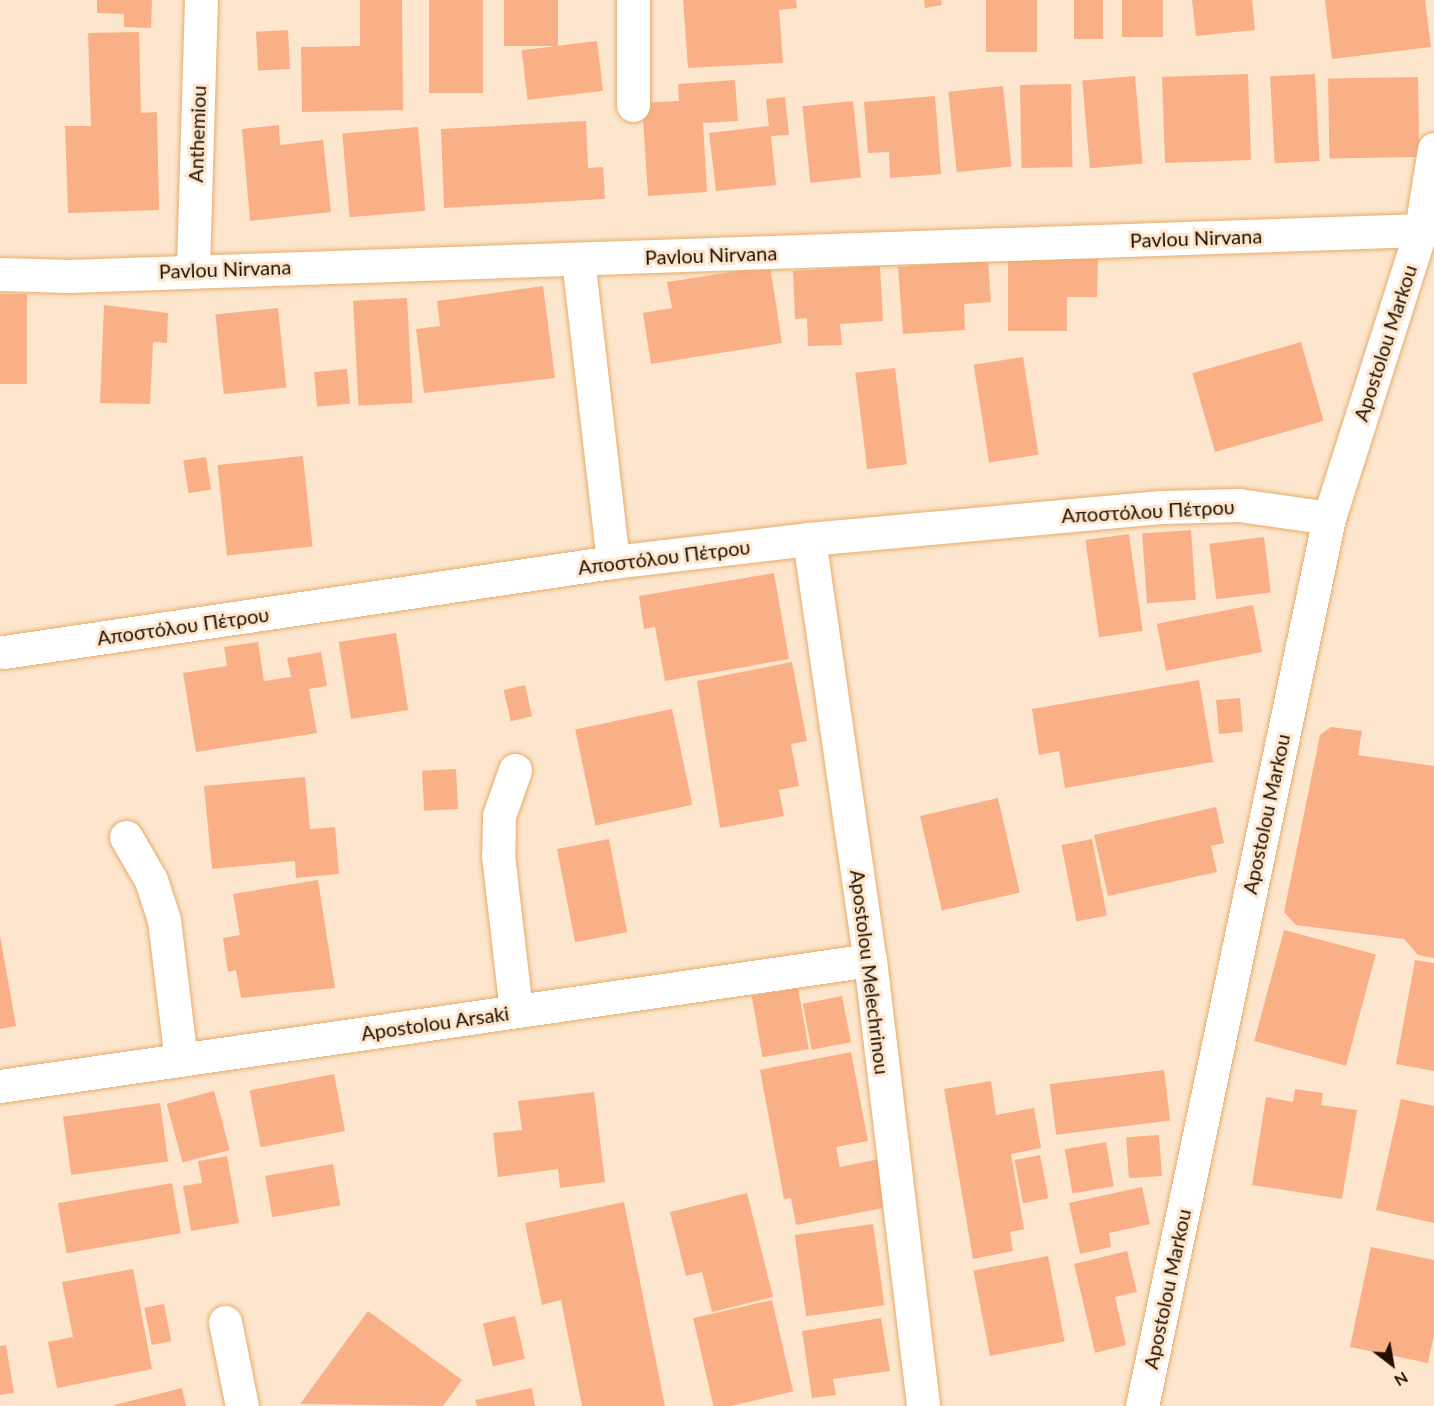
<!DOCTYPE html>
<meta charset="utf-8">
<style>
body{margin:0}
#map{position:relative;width:1434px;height:1406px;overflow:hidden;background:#fde6cd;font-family:Lato,sans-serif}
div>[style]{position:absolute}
.building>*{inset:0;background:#fab087;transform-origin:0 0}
.roads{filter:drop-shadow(0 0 2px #e5ad6e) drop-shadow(0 0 2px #e5ad6e)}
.street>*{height:33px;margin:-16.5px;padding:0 16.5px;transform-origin:16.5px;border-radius:16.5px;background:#fff}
span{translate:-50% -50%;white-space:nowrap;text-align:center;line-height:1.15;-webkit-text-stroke:6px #fde6cd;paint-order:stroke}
.street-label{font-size:20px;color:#201000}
.north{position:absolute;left:1362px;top:1334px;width:60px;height:60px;-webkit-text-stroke:4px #fde6cd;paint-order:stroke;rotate:149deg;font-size:16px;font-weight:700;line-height:24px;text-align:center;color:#201000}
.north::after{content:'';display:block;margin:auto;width:21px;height:27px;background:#201000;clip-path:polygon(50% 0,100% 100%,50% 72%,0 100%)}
</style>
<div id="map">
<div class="building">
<div style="clip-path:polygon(97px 0,152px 0,151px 28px,124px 27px,124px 14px,97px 13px)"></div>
<div style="clip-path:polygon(360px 0,402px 0,403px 110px,302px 112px,301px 47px,360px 46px)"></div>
<div style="left:429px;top:0;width:54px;height:93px"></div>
<div style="left:504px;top:0;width:54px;height:46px"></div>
<div style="clip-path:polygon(683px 0,796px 0,797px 8px,779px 10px,783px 63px,688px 68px)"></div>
<div style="clip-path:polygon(924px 0,941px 0,942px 5px,925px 8px)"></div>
<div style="left:986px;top:0;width:51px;height:52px"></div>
<div style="left:1074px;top:0;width:29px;height:39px"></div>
<div style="left:1122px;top:0;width:41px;height:37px"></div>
<div style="clip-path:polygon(1192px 0,1252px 0,1255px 30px,1196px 36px)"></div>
<div style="clip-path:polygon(1325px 0,1425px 0,1431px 47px,1332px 59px)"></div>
<div style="left:288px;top:30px;width:39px;height:32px;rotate:87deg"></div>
<div style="clip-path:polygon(139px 32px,141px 113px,157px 112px,159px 210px,68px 213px,65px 126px,91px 126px,88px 33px)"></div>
<div style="left:597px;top:41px;width:50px;height:76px;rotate:83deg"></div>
<div style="left:1248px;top:74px;width:86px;height:86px;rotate:88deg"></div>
<div style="left:1315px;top:74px;width:87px;height:45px;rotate:87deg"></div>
<div style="left:1135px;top:76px;width:88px;height:53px;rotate:85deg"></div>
<div style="left:1418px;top:77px;width:80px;height:90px;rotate:89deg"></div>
<div style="clip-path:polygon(735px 80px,738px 121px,703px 123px,707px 192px,648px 196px,642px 103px,679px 101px,678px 84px)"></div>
<div style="left:1071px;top:84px;width:83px;height:51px;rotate:89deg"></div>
<div style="left:1003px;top:86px;width:81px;height:55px;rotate:84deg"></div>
<div style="clip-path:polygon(935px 96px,941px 174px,890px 178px,889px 152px,868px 153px,864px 102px)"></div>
<div style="clip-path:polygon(785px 97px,789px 135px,771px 136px,776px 185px,716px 191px,709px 133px,769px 126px,766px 99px)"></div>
<div style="left:853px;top:101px;width:77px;height:51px;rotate:84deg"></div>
<div style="clip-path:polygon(586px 121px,588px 168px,603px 167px,605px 199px,444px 208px,441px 129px)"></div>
<div style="clip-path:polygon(279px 125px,280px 145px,323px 140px,331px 212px,250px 221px,242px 129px)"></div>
<div style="left:418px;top:127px;width:84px;height:76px;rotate:85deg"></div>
<div style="clip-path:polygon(1008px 258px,1098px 259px,1097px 297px,1067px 297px,1067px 331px,1008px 331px)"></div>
<div style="clip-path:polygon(988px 260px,991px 302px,964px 304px,965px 330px,903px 334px,898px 267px)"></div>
<div style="clip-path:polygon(770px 266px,782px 343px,651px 364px,643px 313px,672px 308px,667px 282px)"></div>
<div style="clip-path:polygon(880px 266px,883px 321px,840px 324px,842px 345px,808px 346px,807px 318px,795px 319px,793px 271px)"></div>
<div style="clip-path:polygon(543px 286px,555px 378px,424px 393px,416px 329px,440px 326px,437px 301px)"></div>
<div style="left:0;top:294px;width:27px;height:90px"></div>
<div style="left:407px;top:298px;width:105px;height:54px;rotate:87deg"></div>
<div style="clip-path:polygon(104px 305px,168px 313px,167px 343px,153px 342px,150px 404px,100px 403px)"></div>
<div style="left:278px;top:308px;width:80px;height:63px;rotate:84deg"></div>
<div style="left:1301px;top:342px;width:82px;height:113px;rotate:74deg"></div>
<div style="left:1023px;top:357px;width:99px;height:50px;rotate:81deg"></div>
<div style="left:895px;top:368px;width:97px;height:40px;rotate:83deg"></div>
<div style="left:347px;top:369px;width:35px;height:33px;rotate:85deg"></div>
<div style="left:303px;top:456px;width:91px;height:86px;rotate:84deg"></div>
<div style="left:206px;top:457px;width:33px;height:23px;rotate:81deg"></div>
<div style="left:1191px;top:530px;width:70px;height:49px;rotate:86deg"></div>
<div style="left:1129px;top:534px;width:98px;height:44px;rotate:82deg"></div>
<div style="left:1264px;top:537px;width:56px;height:55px;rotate:83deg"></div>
<div style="clip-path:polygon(774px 573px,789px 659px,665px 681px,655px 627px,644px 629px,639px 596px)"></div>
<div style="left:1253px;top:605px;width:48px;height:98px;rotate:79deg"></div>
<div style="left:396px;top:633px;width:78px;height:58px;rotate:81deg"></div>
<div style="clip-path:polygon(258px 642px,264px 681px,291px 677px,287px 658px,321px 652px,327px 686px,309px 689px,317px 733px,196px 752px,183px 673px,227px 666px,224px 647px)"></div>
<div style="clip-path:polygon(792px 662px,807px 741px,791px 744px,799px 786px,779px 790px,784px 816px,720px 828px,697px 681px)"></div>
<div style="clip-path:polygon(1199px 680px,1213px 762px,1065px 788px,1059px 751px,1039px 755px,1032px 709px)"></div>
<div style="left:525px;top:685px;width:32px;height:22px;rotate:77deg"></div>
<div style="left:1240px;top:698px;width:34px;height:24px;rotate:85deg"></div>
<div style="left:672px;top:709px;width:98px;height:99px;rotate:78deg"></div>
<div style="clip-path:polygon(1331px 727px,1362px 731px,1358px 755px,1434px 766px,1434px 958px,1418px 955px,1404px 939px,1296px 925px,1284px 912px,1320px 735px)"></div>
<div style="left:456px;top:769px;width:40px;height:34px;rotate:87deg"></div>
<div style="clip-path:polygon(305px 777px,310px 829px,335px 827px,339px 874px,296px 878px,295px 861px,212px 869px,204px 786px)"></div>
<div style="left:998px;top:798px;width:97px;height:80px;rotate:77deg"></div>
<div style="clip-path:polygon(1216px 807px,1224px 843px,1211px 846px,1217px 872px,1108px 896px,1094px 835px)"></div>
<div style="left:609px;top:839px;width:95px;height:53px;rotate:79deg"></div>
<div style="left:1092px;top:839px;width:78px;height:31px;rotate:79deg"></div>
<div style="clip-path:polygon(318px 880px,335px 988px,241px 998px,236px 970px,228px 972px,223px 938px,240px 935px,233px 894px)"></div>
<div style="left:1284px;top:930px;width:95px;height:115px;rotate:15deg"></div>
<div style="clip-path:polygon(0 935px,16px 1026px,0 1029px)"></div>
<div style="clip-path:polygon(1415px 960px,1434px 963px,1434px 1071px,1396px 1064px)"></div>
<div style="left:798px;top:988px;width:62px;height:47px;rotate:80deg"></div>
<div style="left:842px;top:996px;width:47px;height:40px;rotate:79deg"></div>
<div style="clip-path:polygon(851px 1052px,868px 1141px,836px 1147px,840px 1167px,879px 1159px,888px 1207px,796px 1225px,791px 1198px,784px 1199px,760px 1070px)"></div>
<div style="left:1164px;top:1070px;width:51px;height:115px;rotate:83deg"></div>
<div style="left:334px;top:1074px;width:58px;height:86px;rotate:79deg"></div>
<div style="clip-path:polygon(991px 1081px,996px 1115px,1034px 1108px,1041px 1148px,1011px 1154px,1024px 1229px,1010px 1232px,1013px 1251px,973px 1259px,944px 1089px)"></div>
<div style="clip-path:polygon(1295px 1089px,1323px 1093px,1321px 1105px,1357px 1110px,1342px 1199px,1252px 1185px,1266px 1097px,1293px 1102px)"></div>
<div style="left:214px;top:1091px;width:61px;height:49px;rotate:75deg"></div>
<div style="clip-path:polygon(594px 1092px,605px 1182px,560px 1188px,558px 1169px,498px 1177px,493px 1133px,522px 1130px,518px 1101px)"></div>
<div style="clip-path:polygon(1401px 1099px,1434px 1106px,1434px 1223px,1376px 1210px)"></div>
<div style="left:160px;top:1103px;width:59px;height:98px;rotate:82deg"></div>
<div style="left:1159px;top:1135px;width:41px;height:33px;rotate:86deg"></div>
<div style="left:1106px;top:1142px;width:45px;height:42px;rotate:80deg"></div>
<div style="left:1040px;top:1155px;width:44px;height:26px;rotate:79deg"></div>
<div style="clip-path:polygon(227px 1156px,239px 1223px,191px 1231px,183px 1186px,202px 1183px,198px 1161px)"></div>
<div style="left:333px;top:1164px;width:42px;height:69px;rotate:80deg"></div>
<div style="left:172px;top:1183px;width:51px;height:116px;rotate:80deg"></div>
<div style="clip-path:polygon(1142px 1187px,1150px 1224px,1109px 1233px,1111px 1247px,1080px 1254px,1069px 1203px)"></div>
<div style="clip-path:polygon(747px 1193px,773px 1297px,712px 1312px,702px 1272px,686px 1276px,670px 1212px)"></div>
<div style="clip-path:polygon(624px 1202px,665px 1406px,582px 1406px,561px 1300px,542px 1305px,525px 1223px)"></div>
<div style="left:873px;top:1224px;width:82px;height:79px;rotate:82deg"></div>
<div style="clip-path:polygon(1371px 1247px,1434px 1260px,1434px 1335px,1428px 1363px,1350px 1347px)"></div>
<div style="clip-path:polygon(1127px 1251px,1137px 1292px,1115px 1297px,1126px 1345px,1095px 1353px,1074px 1264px)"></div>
<div style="left:1048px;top:1256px;width:87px;height:76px;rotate:79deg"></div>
<div style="clip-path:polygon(133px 1269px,152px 1369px,57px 1388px,48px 1342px,73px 1337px,62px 1282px)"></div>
<div style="left:772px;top:1300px;width:94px;height:81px;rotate:77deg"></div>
<div style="left:164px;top:1304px;width:38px;height:20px;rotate:79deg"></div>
<div style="clip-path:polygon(368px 1311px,462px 1380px,443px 1406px,300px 1404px)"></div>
<div style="left:515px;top:1316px;width:44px;height:33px;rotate:77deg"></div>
<div style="clip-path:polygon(881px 1318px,890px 1371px,833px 1379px,836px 1395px,812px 1398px,802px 1331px)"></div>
<div style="clip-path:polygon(6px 1345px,14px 1393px,0 1395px,0 1346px)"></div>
<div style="clip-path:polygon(182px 1388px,186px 1406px,114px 1406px,114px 1405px)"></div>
<div style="clip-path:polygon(532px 1388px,535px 1406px,477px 1406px,475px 1400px)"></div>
</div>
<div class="roads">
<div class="street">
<div style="left:633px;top:105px;width:105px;rotate:-90deg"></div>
<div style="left:578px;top:259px;width:305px;rotate:83.4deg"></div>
<div style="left:193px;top:268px;width:268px;rotate:-88.3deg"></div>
<div style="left:0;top:274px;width:68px;rotate:1.7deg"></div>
<div style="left:68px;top:276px;width:1354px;rotate:-1.95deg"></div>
<div style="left:809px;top:539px;width:425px;rotate:81.8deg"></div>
<div style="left:870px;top:960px;width:449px;rotate:83.2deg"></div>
<div style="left:4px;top:652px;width:616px;rotate:-8.41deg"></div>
<div style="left:613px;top:562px;width:197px;rotate:-6.7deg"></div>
<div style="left:809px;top:539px;width:353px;rotate:-5.2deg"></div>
<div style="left:1161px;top:507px;width:78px;rotate:-1.5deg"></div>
<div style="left:1239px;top:505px;width:91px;rotate:8.2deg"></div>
<div style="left:515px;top:770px;width:49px;rotate:109.2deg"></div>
<div style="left:499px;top:816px;width:39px;rotate:91deg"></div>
<div style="left:498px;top:855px;width:157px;rotate:83.4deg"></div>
<div style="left:126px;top:837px;width:50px;rotate:59.8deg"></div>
<div style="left:151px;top:880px;width:42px;rotate:72deg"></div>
<div style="left:164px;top:920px;width:141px;rotate:83.1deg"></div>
<div style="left:0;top:1086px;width:879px;rotate:-8.24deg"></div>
<div style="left:225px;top:1322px;width:86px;rotate:78.6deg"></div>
<div style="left:1142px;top:1406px;width:907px;rotate:-78.11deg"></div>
<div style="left:1329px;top:518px;width:302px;rotate:-72.3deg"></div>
<div style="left:1421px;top:230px;width:82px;rotate:-80.9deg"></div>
</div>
</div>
<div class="street-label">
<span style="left:197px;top:134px;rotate:-88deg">Anthemiou</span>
<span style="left:1196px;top:238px;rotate:-2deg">Pavlou Nirvana</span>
<span style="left:711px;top:255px;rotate:-2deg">Pavlou Nirvana</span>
<span style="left:225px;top:269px;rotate:-2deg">Pavlou Nirvana</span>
<span style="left:1385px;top:343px;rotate:-72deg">Apostolou Markou</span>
<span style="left:1148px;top:511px;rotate:-3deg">Αποστόλου Πέτρου</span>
<span style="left:664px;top:557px;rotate:-7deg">Αποστόλου Πέτρου</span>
<span style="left:183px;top:626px;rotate:-8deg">Αποστόλου Πέτρου</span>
<span style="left:1266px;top:814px;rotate:-78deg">Apostolou Markou</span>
<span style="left:870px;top:972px;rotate:83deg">Apostolou Melechrinou</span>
<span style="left:435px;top:1023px;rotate:-8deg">Apostolou Arsaki</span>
<span style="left:1167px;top:1289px;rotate:-78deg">Apostolou Markou</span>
</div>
<div class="north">N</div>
</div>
